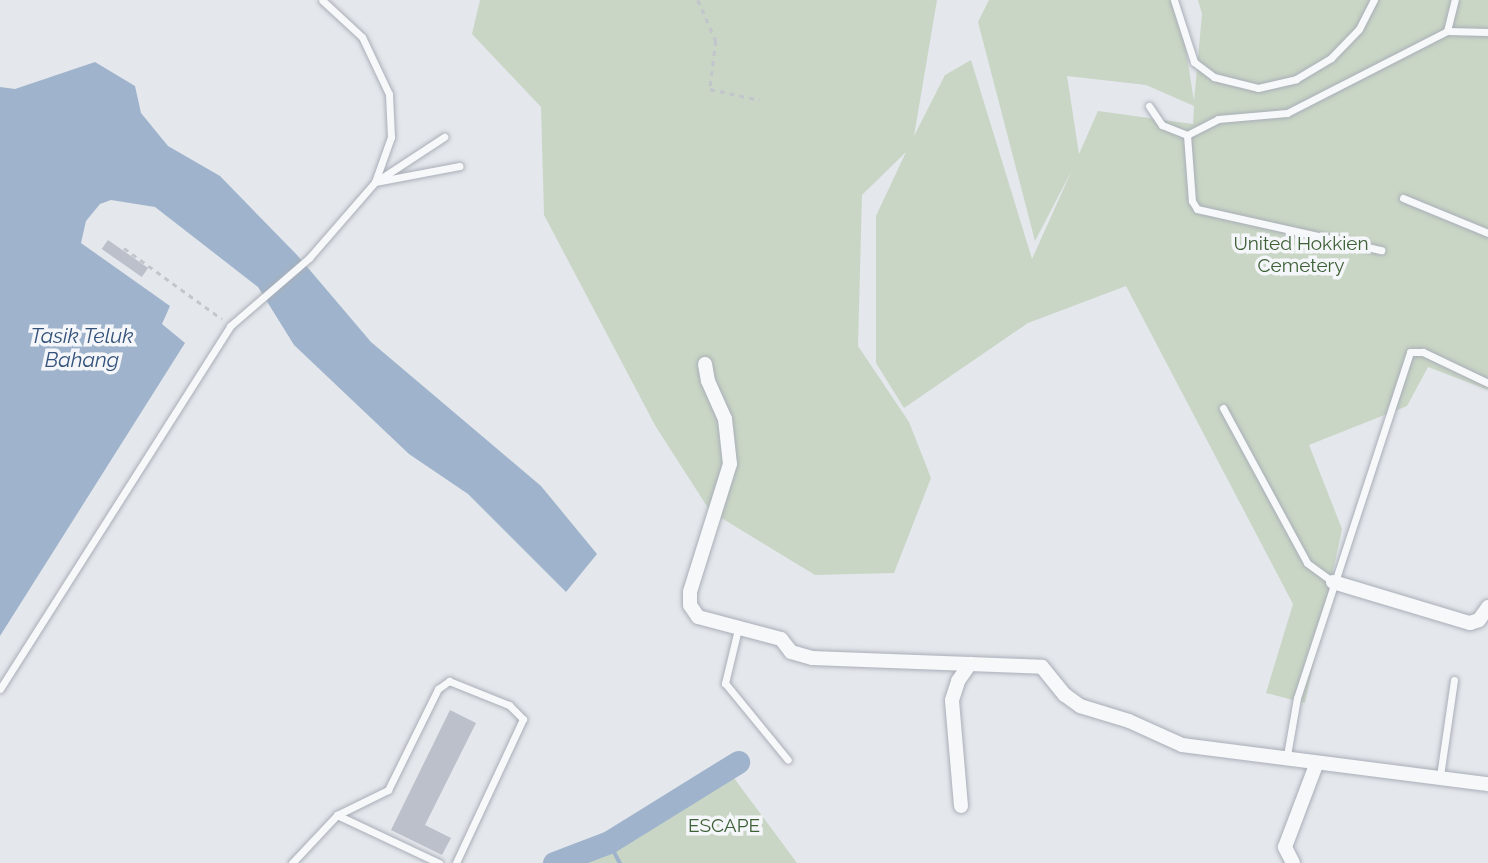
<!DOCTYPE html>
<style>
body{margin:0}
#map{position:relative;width:1488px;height:863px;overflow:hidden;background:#e4e7ec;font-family:Raleway,sans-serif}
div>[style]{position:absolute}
.green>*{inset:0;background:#c9d6c5}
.water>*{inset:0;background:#9fb4cc}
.stream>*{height:3.5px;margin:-1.75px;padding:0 1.75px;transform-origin:1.75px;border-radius:1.75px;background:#9fb4cc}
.river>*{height:23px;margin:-11.5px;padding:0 11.5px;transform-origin:11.5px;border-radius:11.5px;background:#9fb4cc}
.building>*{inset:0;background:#bbc0ca;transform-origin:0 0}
.path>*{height:2.5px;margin-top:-1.25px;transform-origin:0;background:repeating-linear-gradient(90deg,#c2c5cb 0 5px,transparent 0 10px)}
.roads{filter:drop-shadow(0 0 2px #a9aeb7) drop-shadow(0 0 2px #a9aeb7)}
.lane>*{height:7px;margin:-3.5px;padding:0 3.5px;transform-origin:3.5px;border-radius:3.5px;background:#f7f8fa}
.street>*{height:14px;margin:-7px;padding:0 7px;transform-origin:7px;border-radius:7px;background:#f7f8fa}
span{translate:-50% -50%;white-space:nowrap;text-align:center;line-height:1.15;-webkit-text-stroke:7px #f4f6f9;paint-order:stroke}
.park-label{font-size:19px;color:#3f6138}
.water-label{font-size:21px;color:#34527a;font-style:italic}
</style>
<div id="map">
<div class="green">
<div style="clip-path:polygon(evenodd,480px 0,937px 0,914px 136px,945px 75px,971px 60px,1032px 259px,1072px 170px,1035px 241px,978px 22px,989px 0,1178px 0,1194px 101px,1202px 14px,1198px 0,1488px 0,1488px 390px,1428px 367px,1407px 406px,1309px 445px,1342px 529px,1305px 703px,1266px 693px,1293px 604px,1126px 286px,1028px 323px,904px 408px,876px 363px,876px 216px,906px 152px,862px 195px,858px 346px,909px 422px,931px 478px,894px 573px,815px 575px,710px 511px,656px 427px,544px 215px,541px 107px,472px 34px,480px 0,1067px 76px,1146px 85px,1194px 106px,1193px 124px,1098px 111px,1079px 154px,1067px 76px)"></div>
<div style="clip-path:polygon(734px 778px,797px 863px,582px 863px,602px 855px)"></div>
</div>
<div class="water">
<div style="clip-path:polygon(95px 62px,135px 86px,141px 113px,168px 146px,220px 176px,297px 255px,371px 342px,541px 486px,597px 554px,566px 592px,468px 494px,409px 454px,294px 345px,258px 287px,155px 207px,111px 200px,100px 204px,86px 221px,81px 243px,170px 306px,162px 324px,185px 343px,0 636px,0 87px,15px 89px)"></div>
</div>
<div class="stream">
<div style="left:609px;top:842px;width:24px;rotate:62deg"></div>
</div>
<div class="river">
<div style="left:554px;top:863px;width:59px;rotate:-20.9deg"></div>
<div style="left:609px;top:842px;width:152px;rotate:-31.8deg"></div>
</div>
<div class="building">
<div style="left:108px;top:240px;width:49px;height:11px;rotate:35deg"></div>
<div style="clip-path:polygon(450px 710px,476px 723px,425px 825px,451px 838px,442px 855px,391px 830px)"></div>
</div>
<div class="path">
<div style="left:698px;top:0;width:45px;rotate:66.3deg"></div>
<div style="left:716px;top:41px;width:48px;rotate:97.1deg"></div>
<div style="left:710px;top:89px;width:51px;rotate:12.4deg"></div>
<div style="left:124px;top:248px;width:121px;rotate:35.9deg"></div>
</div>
<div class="roads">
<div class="lane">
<div style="left:1174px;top:0;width:65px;rotate:72.1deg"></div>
<div style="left:1194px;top:62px;width:25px;rotate:37deg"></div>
<div style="left:1214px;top:77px;width:45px;rotate:14deg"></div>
<div style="left:1258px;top:88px;width:39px;rotate:-13deg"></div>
<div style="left:1296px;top:79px;width:41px;rotate:-31deg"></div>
<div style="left:1331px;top:58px;width:40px;rotate:-46deg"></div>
<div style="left:1359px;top:29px;width:33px;rotate:-63deg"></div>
<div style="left:1447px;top:31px;width:32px;rotate:-76deg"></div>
<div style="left:1149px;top:106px;width:23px;rotate:56deg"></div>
<div style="left:1162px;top:125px;width:27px;rotate:22deg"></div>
<div style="left:1187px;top:135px;width:35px;rotate:-27deg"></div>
<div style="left:1218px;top:119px;width:69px;rotate:-5deg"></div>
<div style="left:1287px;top:113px;width:180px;rotate:-27.1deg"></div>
<div style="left:1447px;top:31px;width:41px;rotate:1.4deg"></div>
<div style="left:1187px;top:135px;width:66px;rotate:85.7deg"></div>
<div style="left:1192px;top:201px;width:9px;rotate:58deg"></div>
<div style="left:1197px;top:209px;width:189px;rotate:12.6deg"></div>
<div style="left:380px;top:179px;width:77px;rotate:-33.3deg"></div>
<div style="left:375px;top:182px;width:86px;rotate:-10.7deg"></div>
<div style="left:1403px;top:198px;width:92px;rotate:22.4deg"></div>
<div style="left:1223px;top:408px;width:176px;rotate:61.5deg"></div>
<div style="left:1307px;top:563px;width:32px;rotate:36deg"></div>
<div style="left:738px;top:629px;width:56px;rotate:103.5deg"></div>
<div style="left:725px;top:683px;width:99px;rotate:50.7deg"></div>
<div style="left:0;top:689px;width:430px;rotate:-57.6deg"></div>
<div style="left:230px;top:326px;width:104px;rotate:-40.7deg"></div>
<div style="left:309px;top:258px;width:101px;rotate:-49deg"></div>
<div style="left:375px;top:182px;width:48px;rotate:-70.4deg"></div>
<div style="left:391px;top:137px;width:43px;rotate:-92.7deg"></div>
<div style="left:389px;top:94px;width:63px;rotate:-115.3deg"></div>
<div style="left:362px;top:37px;width:54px;rotate:-137.2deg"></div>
<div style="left:1286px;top:761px;width:64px;rotate:-80.1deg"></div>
<div style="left:1297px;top:698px;width:364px;rotate:-71.9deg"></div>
<div style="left:1410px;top:352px;width:13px"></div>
<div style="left:1423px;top:352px;width:72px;rotate:25.5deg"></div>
<div style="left:1440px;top:776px;width:97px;rotate:-81.7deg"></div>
<div style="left:337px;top:815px;width:113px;rotate:25.2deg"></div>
<div style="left:292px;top:863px;width:66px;rotate:-46.8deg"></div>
<div style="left:337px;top:815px;width:57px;rotate:-26.1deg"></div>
<div style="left:388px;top:790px;width:113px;rotate:-63.7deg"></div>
<div style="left:438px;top:689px;width:14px;rotate:-36deg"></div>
<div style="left:449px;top:681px;width:65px;rotate:21.8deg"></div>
<div style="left:509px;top:705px;width:20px;rotate:45deg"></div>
<div style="left:523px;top:719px;width:159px;rotate:115deg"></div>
</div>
<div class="street">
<div style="left:705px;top:364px;width:17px;rotate:80deg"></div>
<div style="left:708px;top:381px;width:42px;rotate:65.9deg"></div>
<div style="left:725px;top:419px;width:45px;rotate:83.7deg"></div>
<div style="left:730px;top:464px;width:134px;rotate:107.4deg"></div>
<div style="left:690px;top:592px;width:13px;rotate:90deg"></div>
<div style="left:690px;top:605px;width:14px;rotate:56deg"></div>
<div style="left:698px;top:617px;width:86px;rotate:14.8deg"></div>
<div style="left:781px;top:639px;width:16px;rotate:52deg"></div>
<div style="left:791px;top:652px;width:22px;rotate:16deg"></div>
<div style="left:812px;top:658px;width:230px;rotate:2.2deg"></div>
<div style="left:1042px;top:667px;width:36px;rotate:51deg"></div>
<div style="left:1065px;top:695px;width:19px;rotate:36deg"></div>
<div style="left:1080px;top:706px;width:51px;rotate:17deg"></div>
<div style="left:1129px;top:721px;width:58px;rotate:24.4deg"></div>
<div style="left:1182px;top:745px;width:308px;rotate:7.3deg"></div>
<div style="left:1333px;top:582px;width:143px;rotate:16.7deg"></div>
<div style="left:1470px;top:623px;width:9px;rotate:-18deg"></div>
<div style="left:1479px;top:620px;width:16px;rotate:-55deg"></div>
<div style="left:961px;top:806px;width:106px;rotate:-94.9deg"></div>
<div style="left:952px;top:700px;width:20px;rotate:-72deg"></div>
<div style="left:958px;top:681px;width:21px;rotate:-55deg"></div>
<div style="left:1293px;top:863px;width:18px;rotate:-117deg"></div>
<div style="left:1285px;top:847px;width:88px;rotate:-69.3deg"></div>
</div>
</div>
<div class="park-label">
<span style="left:1301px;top:255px">United Hokkien<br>Cemetery</span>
<span style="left:724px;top:826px">ESCAPE</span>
</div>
<div class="water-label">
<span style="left:82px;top:348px">Tasik Teluk<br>Bahang</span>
</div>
</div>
